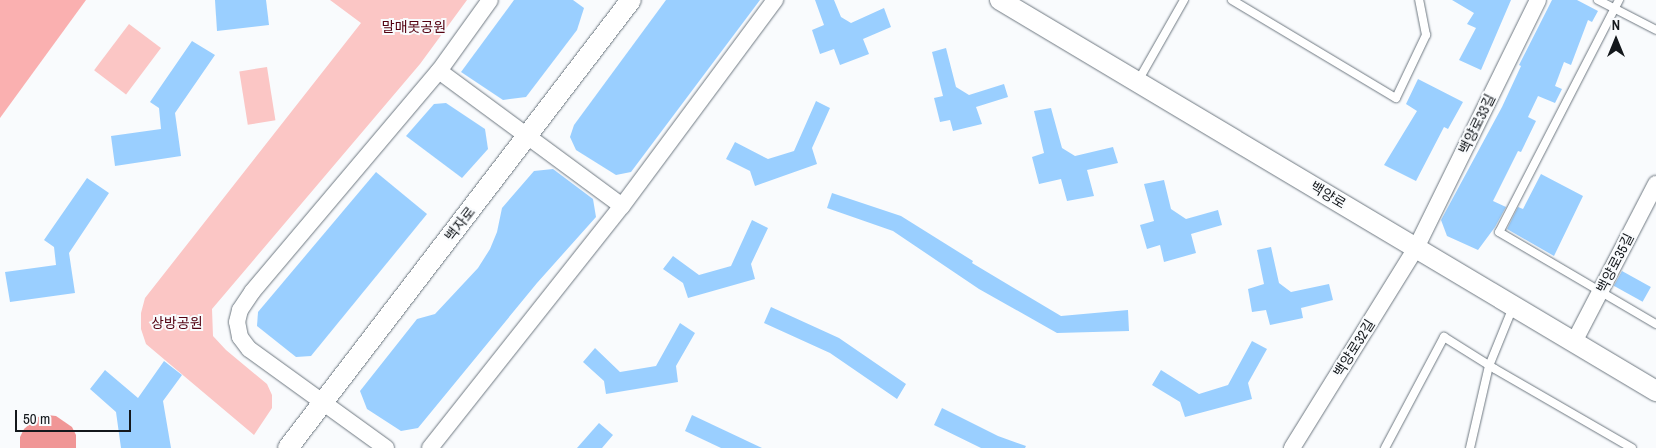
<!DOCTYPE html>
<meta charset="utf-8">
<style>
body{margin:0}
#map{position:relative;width:1656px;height:448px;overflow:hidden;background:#f9fbfd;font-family:"Archivo Narrow","Noto Sans KR",sans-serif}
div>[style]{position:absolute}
.green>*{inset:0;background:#fbc6c5;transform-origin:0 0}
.forest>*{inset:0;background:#fab0b0}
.water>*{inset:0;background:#f09696}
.building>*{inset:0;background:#9acfff;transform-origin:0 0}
.roads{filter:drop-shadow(0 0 1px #6e7881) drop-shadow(0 0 1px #6e7881)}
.service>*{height:8px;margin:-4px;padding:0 4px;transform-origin:4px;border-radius:4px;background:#fff}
.minor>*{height:16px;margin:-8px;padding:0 8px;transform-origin:8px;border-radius:8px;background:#fff}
.tertiary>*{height:20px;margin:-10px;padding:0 10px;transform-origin:10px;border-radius:10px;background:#fff}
span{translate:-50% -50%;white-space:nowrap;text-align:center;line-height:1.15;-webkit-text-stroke:4px #f9fbfd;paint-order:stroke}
.park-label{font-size:14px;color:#530110}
.street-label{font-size:14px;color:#14181c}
.north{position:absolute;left:1591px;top:15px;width:50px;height:50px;-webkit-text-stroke:4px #f9fbfd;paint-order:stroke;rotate:0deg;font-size:14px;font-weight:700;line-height:20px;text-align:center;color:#14181c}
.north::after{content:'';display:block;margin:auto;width:18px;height:22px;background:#14181c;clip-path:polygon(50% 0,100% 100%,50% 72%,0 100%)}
.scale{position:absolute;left:15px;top:410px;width:116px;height:22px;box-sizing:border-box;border:2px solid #14181c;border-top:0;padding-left:6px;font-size:15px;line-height:18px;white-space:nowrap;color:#14181c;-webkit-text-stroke:4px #f9fbfd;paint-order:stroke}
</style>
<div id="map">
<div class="green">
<div style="clip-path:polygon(330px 0,467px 0,420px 64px,212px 309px,213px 336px,226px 350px,267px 384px,272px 395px,272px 408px,254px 435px,146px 344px,141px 329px,141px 313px,145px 298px,361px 23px)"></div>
<div style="left:129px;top:24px;width:40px;height:58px;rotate:37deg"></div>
<div style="left:267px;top:67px;width:54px;height:28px;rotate:81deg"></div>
</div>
<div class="forest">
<div style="clip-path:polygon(0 0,86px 0,0 118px)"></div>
</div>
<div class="water">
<div style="clip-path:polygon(47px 415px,56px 416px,72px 427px,76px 435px,76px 448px,20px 448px,20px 437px,24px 429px,38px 417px)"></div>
</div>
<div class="building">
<div style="clip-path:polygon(215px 0,266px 0,269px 25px,217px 31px)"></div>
<div style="clip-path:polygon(514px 0,573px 0,584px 8px,577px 30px,526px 97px,503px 100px,461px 72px)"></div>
<div style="clip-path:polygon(666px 0,760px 0,631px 172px,616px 175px,576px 150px,570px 137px,574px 125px)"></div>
<div style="clip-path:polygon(815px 0,834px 0,841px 17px,851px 23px,884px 8px,891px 27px,863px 39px,869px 54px,840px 65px,834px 49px,820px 54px,812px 30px,824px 25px)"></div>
<div style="clip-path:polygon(1452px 0,1511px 0,1481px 70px,1459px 60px,1476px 28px,1467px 24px,1474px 13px)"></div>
<div style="clip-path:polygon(1552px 0,1577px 0,1598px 11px,1592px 22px,1588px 20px,1571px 65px,1564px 62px,1555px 86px,1562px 89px,1555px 103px,1538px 96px,1528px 117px,1536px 121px,1521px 152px,1518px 151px,1493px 201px,1506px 207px,1495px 227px,1478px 250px,1447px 236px,1441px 220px,1502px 107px,1521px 66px,1519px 65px)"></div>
<div style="clip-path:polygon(192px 41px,215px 55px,175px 113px,181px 156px,115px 166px,111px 136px,161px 129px,159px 108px,150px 102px)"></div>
<div style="clip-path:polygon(946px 48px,956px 87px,969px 95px,1004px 84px,1008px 97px,976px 107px,982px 124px,953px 131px,950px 120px,940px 122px,934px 98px,943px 96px,932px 52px)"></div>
<div style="clip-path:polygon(1418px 79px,1463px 102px,1448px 129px,1444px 127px,1416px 181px,1384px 165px,1417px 111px,1406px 104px)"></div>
<div style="clip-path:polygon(816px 101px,830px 108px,812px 148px,817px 164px,755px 186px,750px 171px,726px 159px,735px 142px,768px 159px,794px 151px)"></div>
<div style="clip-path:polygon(446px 103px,485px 129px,488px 149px,462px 178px,406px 136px,434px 104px)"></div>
<div style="clip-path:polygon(1051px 108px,1062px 148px,1075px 156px,1113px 147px,1118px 163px,1087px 170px,1094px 196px,1067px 201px,1061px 179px,1039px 184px,1032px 157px,1044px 153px,1034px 111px)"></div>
<div style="clip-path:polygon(553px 169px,593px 199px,596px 217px,537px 283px,418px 428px,401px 431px,367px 409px,360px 391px,417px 319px,435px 314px,478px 268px,490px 249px,497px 232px,502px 208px,534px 171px)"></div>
<div style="clip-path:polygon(376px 172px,427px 214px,311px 356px,296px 357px,257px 326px,258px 312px)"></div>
<div style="clip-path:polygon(1541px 174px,1583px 196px,1554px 256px,1507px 229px,1518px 207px,1523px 209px)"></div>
<div style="clip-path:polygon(87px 178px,109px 193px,69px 253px,75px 293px,10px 302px,5px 272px,56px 265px,54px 247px,44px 240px)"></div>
<div style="clip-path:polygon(1164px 180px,1171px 209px,1186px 219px,1218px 210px,1222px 225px,1191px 234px,1196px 253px,1164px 262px,1160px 245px,1147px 249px,1140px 225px,1154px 221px,1144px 184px)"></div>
<div style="clip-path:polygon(832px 193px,901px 216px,973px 261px,972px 263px,1061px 316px,1128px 310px,1129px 331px,1057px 333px,979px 289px,893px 231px,827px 208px)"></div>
<div style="clip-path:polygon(752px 220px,768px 228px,751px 264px,755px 279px,688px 298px,683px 283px,663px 269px,673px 256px,699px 275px,731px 266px)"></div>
<div style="clip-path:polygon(1271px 247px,1279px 283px,1291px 292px,1329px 284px,1333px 300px,1301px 308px,1303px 318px,1270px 325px,1266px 310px,1252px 312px,1248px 289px,1264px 284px,1257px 250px)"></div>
<div style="left:1622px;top:271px;width:33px;height:17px;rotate:29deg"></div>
<div style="clip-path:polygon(771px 307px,839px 338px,906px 384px,897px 399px,830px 353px,764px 323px)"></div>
<div style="clip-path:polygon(680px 323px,695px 333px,676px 366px,678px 382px,606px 394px,604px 381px,583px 362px,595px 348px,620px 372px,656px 366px)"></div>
<div style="clip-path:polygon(1252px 341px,1267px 349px,1248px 383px,1252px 399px,1185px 417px,1180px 402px,1152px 385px,1161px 370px,1199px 394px,1228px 385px)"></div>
<div style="clip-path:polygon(164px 361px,182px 375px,163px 401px,171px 448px,121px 448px,116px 412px,90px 389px,105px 370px,138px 398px)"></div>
<div style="clip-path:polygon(942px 408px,998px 436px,1026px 446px,1025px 448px,981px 448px,934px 425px)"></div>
<div style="clip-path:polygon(692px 415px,762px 448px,721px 448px,685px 431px)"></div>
<div style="clip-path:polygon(599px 423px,613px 435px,602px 448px,577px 448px)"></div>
</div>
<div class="roads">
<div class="service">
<div style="left:1232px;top:0;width:191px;rotate:30.9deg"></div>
<div style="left:1396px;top:98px;width:70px;rotate:-64.5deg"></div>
<div style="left:1426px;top:35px;width:36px;rotate:-101deg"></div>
<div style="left:1598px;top:0;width:65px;rotate:27.3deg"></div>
<div style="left:1619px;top:0;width:261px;rotate:117.3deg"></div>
<div style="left:1499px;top:232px;width:182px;rotate:30.4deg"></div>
<div style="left:1138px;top:81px;width:93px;rotate:-60.4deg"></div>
<div style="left:1385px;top:448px;width:126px;rotate:-62deg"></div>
<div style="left:1444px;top:337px;width:60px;rotate:32.1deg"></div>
<div style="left:1495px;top:369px;width:158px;rotate:30deg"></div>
<div style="left:1470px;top:448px;width:84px;rotate:-77deg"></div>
<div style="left:1489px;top:366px;width:64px;rotate:-67.9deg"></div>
</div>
<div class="minor">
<div style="left:439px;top:71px;width:227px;rotate:36.4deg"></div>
<div style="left:1574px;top:342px;width:178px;rotate:-62.6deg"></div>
<div style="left:386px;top:448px;width:169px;rotate:-144.1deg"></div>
<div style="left:249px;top:349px;width:15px;rotate:-127deg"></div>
<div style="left:240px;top:337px;width:15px;rotate:-101deg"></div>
<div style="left:237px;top:322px;width:12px;rotate:-76deg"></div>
<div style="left:240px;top:310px;width:22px;rotate:-56deg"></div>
<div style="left:252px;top:292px;width:289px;rotate:-49.8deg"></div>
<div style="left:439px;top:71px;width:87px;rotate:-54.3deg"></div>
<div style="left:430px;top:448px;width:309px;rotate:-51.6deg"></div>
<div style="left:622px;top:206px;width:257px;rotate:-53.4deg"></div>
<div style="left:1292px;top:448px;width:235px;rotate:-58.2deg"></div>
<div style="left:1416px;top:248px;width:276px;rotate:-63.8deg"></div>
</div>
<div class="tertiary">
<div style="left:1000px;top:0;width:764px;rotate:30.8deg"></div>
<div style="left:288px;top:448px;width:564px;rotate:-52.56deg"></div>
</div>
</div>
<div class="park-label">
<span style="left:414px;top:27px">말매못공원</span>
<span style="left:177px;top:323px">상방공원</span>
</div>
<div class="street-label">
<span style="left:1477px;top:124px;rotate:-64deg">백양로33길</span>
<span style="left:1328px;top:195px;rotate:31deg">백양로</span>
<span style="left:460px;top:224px;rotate:-52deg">백자로</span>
<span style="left:1615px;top:263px;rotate:-63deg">백양로35길</span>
<span style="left:1354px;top:348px;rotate:-58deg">백양로32길</span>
</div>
<div class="north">N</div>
<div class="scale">50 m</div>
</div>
